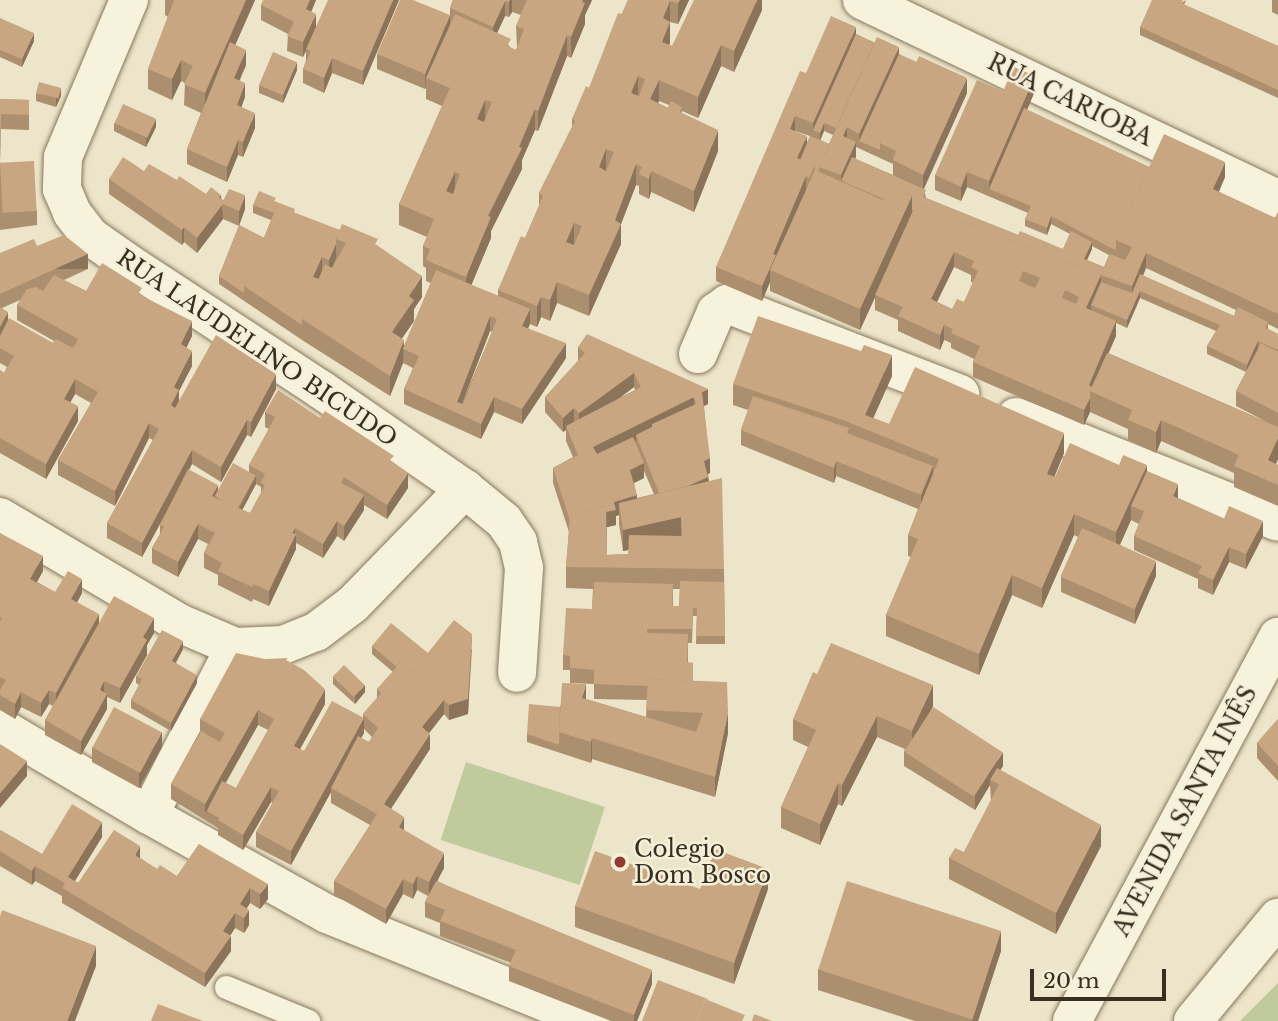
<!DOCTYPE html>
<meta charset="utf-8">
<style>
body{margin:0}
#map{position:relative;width:1278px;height:1021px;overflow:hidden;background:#ece5c9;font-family:"Libre Baskerville",serif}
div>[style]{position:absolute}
.green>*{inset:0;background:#c0ca9d;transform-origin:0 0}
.roads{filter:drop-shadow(0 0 2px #88785e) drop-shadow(0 0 2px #88785e)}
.lane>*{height:23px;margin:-11.5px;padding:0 11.5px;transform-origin:11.5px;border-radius:11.5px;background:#f7f2dc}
.street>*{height:38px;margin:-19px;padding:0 19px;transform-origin:19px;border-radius:19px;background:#f7f2dc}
.secondary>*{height:38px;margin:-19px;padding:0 19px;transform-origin:19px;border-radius:19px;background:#f7f2dc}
.wall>*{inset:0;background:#ac8f6f}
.shaded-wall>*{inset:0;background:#8c745a;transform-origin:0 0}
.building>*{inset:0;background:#c8a681;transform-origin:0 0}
.dots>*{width:19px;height:19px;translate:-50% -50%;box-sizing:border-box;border:4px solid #f4efd8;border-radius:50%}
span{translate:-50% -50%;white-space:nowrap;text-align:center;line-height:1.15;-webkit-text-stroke:5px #f4efd8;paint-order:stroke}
.street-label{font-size:23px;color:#392f21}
.poi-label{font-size:23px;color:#392f21}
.left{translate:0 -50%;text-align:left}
.scale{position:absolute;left:1030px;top:969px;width:136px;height:32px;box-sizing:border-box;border:4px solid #392f21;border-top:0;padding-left:9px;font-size:21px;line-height:24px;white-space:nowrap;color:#392f21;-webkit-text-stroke:5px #f4efd8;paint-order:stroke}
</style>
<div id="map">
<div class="green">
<div style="left:466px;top:762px;width:146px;height:82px;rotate:18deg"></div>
<div style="clip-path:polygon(1278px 983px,1278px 1021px,1240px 1021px)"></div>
</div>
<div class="roads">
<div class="lane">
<div style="left:226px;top:987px;width:89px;rotate:22.5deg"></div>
</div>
<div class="street">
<div style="left:129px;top:0;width:170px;rotate:112.8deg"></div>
<div style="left:63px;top:157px;width:32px;rotate:92deg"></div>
<div style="left:62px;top:189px;width:26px;rotate:67deg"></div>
<div style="left:72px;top:213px;width:31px;rotate:52deg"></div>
<div style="left:91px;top:237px;width:45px;rotate:35.1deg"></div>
<div style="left:128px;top:263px;width:230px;rotate:33.3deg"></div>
<div style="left:320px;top:389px;width:176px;rotate:34.6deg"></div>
<div style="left:465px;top:489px;width:50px;rotate:39.4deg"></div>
<div style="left:504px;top:521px;width:25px;rotate:56deg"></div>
<div style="left:518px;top:542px;width:27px;rotate:77deg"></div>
<div style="left:524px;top:568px;width:105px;rotate:93.8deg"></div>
<div style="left:862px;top:0;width:461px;rotate:25.6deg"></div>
<div style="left:698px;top:354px;width:46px;rotate:-66.8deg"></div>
<div style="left:716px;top:312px;width:14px;rotate:-36deg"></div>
<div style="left:727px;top:304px;width:250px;rotate:21.1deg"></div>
<div style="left:1016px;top:417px;width:282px;rotate:21.8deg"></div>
<div style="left:0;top:517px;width:208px;rotate:30.6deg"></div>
<div style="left:179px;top:623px;width:61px;rotate:23.2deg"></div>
<div style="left:235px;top:647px;width:48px;rotate:-2.4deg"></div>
<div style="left:283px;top:645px;width:35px;rotate:-22deg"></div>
<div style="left:316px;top:632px;width:46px;rotate:-37.1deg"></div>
<div style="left:353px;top:604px;width:161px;rotate:-45.8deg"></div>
<div style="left:0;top:727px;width:173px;rotate:30.6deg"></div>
<div style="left:149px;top:815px;width:204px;rotate:29.1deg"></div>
<div style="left:327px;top:914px;width:286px;rotate:22deg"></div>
<div style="left:149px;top:815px;width:189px;rotate:-62.9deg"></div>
</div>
<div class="secondary">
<div style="left:1072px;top:1021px;width:436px;rotate:-61.8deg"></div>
<div style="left:1193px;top:1021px;width:134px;rotate:-50.5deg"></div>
</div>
</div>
<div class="wall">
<div style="clip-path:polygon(165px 0,255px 0,235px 45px,246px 65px,240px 80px,245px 97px,241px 107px,255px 128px,243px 157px,238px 155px,227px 182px,187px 164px,187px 149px,201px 113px,184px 105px,185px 83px,181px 81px,172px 100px,148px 89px,148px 69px,168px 17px,165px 15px)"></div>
<div style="clip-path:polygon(316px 0,311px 12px,316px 26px,399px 0,363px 85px,332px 73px,324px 93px,303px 83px,303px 69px,306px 61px,306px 51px,303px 57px,287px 51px,288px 34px,261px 20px,261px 5px)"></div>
<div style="clip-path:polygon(evenodd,453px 0,592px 0,585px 15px,585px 24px,571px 58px,567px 56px,538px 131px,535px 130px,522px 160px,522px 169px,491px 231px,491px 238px,471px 285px,498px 296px,498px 290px,525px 238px,539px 206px,539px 193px,572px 127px,572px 119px,589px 88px,628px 0,689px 0,678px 24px,670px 22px,669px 45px,672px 46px,762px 0,762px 10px,734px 72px,721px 66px,698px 118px,682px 111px,682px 114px,718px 151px,694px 212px,651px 192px,649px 199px,639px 194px,639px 186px,636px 185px,621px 224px,621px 244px,589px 316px,557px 303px,550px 321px,541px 317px,537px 327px,530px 324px,528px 328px,566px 358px,522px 424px,494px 412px,481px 439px,404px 404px,404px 389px,413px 368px,403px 363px,390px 396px,302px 340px,219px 284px,219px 276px,239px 226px,223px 219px,197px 253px,184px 242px,182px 245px,109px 194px,109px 179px,144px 171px,177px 180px,206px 194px,221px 199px,245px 209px,239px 225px,264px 238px,271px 220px,253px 213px,253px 205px,276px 202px,295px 213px,378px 246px,422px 297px,414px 309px,414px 321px,402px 338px,404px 346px,431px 283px,426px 281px,426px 268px,423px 266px,423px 246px,427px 237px,399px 225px,399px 204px,442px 106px,426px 99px,426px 88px,425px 89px,377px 69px,377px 54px,450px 24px,450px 8px,453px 0,512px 12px,521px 15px,516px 26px,517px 47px,516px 50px,511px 48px,497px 33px,505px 16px,509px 17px,512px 12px,453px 0,659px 101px,669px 105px,668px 108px,658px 103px,659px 101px,453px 0,490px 331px,492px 332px,462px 403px,490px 331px)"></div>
<div style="clip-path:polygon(1186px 0,1184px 5px,1278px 46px,1278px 98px,1140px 35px,1140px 27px)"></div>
<div style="clip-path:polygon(1272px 0,1278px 0,1278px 15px,1272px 12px)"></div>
<div style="clip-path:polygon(0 18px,34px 41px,22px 67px,0 57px)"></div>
<div style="clip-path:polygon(evenodd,856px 34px,899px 54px,967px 93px,924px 189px,926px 198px,1018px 235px,1063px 249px,1070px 234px,1051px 224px,1047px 235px,1025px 226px,1025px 219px,1028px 213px,967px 187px,961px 201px,935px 190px,935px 175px,1003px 91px,1035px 91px,1027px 110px,1149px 167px,1225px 177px,1219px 192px,1275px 218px,1278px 212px,1278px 329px,1268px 324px,1268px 329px,1278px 334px,1278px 459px,1276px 464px,1278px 485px,1278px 506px,1234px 487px,1234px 473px,1161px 441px,1156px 453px,1128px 440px,1128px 429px,1090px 412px,1084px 425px,973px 377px,973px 362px,974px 359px,951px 348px,951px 343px,944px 340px,940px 350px,898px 331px,898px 320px,875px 310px,875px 297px,860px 330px,770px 291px,770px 282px,762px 301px,716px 281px,716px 267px,806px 73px,856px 34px,795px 131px,810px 136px,807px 143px,795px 131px,856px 34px,824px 131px,833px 135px,829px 144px,820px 140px,824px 131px,856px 34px,856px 147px,893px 164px,893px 175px,855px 159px,856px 147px,856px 34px,1092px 246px,1109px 255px,1104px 267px,1087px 260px,1092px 249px,1092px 246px,856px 34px,954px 267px,971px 275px,971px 282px,973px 283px,964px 302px,952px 309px,937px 302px,954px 267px,856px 34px,1146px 268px,1236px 310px,1234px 316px,1143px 276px,1146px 268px,856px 34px,1140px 298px,1216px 331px,1207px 346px,1207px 354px,1246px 372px,1236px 391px,1236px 406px,1265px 421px,1108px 353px,1116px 336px,1116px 323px,1127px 328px,1140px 298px)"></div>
<div style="clip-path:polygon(297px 70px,283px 103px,259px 93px,259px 85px)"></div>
<div style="clip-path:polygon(36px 93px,61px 96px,56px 107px,36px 101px)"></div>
<div style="clip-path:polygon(0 99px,29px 100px,29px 130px,1px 129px,0 163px,37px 211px,37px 225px,0 230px)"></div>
<div style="clip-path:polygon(114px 123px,156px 127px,146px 147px,114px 131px)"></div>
<div style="clip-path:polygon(evenodd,37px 246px,88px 269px,64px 280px,86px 291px,142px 296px,192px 336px,186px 348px,192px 366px,179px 391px,179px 401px,276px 389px,251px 437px,247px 435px,221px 482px,192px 464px,189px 470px,218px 492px,249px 472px,249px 465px,269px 429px,265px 427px,265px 412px,320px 418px,394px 463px,408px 488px,387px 519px,364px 505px,364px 510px,344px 541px,337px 536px,323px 558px,296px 543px,296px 549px,269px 606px,253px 599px,252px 602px,218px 585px,218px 575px,204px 568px,204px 553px,208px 544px,198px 539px,178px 577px,152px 563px,152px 548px,160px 534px,160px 525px,163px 519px,142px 557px,107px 538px,107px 523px,153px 440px,149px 438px,115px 506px,58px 475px,58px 460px,91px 403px,75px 394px,70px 402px,78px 421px,46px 479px,0 453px,0 370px,4px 373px,7px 367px,0 363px,0 253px,37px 246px,20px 300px,17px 305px,17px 320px,54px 341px,53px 343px,8px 320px,2px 308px,20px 300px,37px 246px,256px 484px,261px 487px,261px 493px,250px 513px,242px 510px,256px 484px)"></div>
<div style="clip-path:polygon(evenodd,578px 347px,708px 404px,704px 406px,710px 473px,708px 474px,724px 569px,725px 644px,696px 644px,697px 616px,693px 616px,692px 643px,688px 643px,688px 662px,693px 681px,728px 733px,715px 797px,592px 759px,591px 763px,527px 742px,527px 734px,560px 707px,570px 683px,570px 670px,563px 670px,563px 655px,592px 609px,593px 589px,566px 588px,566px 567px,569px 532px,553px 483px,553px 468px,573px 457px,566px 441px,566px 430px,563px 432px,545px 412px,545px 397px,578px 361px,578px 347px,634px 387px,635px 390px,621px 397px,634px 387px,578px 347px,644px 471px,654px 494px,637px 498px,634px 483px,644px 478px,644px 471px,578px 347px,619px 515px,619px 524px,623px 551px,629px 550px,628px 554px,607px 555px,607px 527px,616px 525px,616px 516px,619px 515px,578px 347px,673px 589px,680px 589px,679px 606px,673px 606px,673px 589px,578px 347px,570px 683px,594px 684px,594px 699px,647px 700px,646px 717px,586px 699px,570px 683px)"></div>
<div style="clip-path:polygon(861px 351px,892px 376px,873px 418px,889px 424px,1064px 453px,1054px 477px,1119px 465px,1147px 471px,1178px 498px,1263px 536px,1246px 569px,1229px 562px,1213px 595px,1198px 588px,1198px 579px,1134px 550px,1134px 536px,1139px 524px,1131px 520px,1120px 545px,1156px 576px,1135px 624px,1061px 592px,1061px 577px,1078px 537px,1074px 535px,1042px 608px,1012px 595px,979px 675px,886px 636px,886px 615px,911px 557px,908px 556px,908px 535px,918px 509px,836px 476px,834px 483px,741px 445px,741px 430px,748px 410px,733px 405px,733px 384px)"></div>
<div style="clip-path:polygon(0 533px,43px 571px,37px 582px,55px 592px,82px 593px,77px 602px,99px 624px,154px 633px,147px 645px,147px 655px,120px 703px,107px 697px,107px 709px,81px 755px,45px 735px,45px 720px,53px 706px,49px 704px,41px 717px,21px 707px,15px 719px,0 710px)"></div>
<div style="clip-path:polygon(evenodd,372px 646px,428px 653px,472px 649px,468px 714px,449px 720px,444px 714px,429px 733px,430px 749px,391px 809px,404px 830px,444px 868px,437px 881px,652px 984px,637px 1021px,611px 1021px,509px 981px,509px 966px,511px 963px,440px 936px,440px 923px,425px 917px,425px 902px,428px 896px,417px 890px,413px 899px,403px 894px,386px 924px,334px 895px,334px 881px,370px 825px,331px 803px,331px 792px,291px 865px,256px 847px,256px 832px,273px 803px,271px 802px,243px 850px,218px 835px,218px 828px,171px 799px,171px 784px,200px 731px,200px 719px,265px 659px,288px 661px,325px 704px,300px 749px,304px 751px,363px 718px,363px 714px,377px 698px,377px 689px,393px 672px,372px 654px,372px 646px,258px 725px,268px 730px,236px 788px,226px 783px,258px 725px,372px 646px,364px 729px,372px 737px,369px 742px,361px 738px,364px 733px,364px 729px)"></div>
<div style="clip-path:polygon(183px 649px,176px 663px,197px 683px,171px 731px,131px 708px,131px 700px,139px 685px,136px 683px,136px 676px)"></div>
<div style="clip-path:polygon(333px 676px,365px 692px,355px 704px,333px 684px)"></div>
<div style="clip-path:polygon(933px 706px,930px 711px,1003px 766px,1000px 770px,1101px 846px,1056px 934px,949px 879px,949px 858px,964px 852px,991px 801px,990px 785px,975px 810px,904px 766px,904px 751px,905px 749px,877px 737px,842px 806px,838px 804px,820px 845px,781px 828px,781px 807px,808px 747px,793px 740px,793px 719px)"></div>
<div style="clip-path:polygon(1278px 719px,1278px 781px,1257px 758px,1257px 743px)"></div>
<div style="clip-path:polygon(92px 747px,162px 747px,139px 788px,92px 762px)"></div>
<div style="clip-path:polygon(0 830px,42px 854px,102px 837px,75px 881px,78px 883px,140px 858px,157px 869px,177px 876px,199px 844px,268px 899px,260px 909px,250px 903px,247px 908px,249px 925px,244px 933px,235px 928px,230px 936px,231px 951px,205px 987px,62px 903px,62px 896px,35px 881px,32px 885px,0 866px)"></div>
<div style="clip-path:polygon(700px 889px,768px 889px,734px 984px,575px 927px,575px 906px)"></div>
<div style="clip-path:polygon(1001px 951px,978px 1021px,915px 1021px,818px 990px,818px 969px)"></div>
</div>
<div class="shaded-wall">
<div style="clip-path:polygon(246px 0,255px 0,205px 114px,205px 93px)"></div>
<div style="clip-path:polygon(310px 0,316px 0,306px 24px,306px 9px)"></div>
<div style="clip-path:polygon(393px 0,399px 0,363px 85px,363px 71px)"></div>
<div style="clip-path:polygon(510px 0,512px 0,512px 12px,509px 17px,509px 2px)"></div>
<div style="clip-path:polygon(583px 0,592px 0,585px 15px,585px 24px,571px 58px,571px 37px)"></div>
<div style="clip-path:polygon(680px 0,689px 0,678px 24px,678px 3px)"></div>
<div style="clip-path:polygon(757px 0,762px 0,762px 10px,734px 72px,734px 51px)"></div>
<div style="clip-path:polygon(505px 1px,505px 16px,493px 42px,493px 27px)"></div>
<div style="clip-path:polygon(670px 1px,670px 43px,662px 63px,663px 18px)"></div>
<div style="clip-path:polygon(316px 14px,316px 29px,303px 57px,303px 42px)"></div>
<div style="clip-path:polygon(450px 15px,450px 30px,426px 78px,425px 89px,425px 74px)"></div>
<div style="clip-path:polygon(856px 27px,856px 42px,813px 130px,813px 123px)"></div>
<div style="clip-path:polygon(34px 33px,34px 41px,22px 67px,22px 59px)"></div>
<div style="clip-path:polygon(567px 35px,567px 56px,538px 131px,538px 111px)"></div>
<div style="clip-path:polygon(721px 45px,721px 66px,698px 118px,698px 97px)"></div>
<div style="clip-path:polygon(899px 47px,899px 62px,859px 141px,859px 134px)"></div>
<div style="clip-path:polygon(246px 50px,246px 65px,234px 92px,234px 78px)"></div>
<div style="clip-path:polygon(332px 58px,332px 73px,324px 93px,324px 78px)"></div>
<div style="clip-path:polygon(181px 60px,181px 81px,172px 100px,172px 79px)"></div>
<div style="clip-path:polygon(297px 62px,297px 70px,283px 103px,283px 95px)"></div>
<div style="clip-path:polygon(638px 76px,638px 97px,631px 93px)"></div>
<div style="clip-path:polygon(1035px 76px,1035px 91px,992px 190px,989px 189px,989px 181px)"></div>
<div style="clip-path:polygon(967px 78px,967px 93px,923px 190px,923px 175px)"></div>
<div style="clip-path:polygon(659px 80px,659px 101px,650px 120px,650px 99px)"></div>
<div style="clip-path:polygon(245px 83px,245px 97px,237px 120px,237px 105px)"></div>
<div style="clip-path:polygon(61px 88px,61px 96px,56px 107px,56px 99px)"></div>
<div style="clip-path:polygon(485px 100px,485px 120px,477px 140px,477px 119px)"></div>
<div style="clip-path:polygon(535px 109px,535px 130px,522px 160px,522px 169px,491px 231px,491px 238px,466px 298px,466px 277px,488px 216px)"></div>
<div style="clip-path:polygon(255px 113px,255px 128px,243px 157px,243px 142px)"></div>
<div style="clip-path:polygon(795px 116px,795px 131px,790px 129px)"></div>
<div style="clip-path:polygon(156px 119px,156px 127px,146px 147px,146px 139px)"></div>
<div style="clip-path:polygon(824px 123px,824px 131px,820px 141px,820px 133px)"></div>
<div style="clip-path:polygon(847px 127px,847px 142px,843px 136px)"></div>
<div style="clip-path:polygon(718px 130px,718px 151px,694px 212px,694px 191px)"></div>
<div style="clip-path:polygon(807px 136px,807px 151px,797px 166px,797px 158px)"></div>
<div style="clip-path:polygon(238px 140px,238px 155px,227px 182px,227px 167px)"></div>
<div style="clip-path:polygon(856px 142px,856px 157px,844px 184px,841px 182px,841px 175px)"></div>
<div style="clip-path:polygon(606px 149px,606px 170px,599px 188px,599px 167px)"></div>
<div style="clip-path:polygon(1225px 162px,1225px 177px,1213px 204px,1213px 189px)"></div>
<div style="clip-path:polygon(636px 164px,636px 185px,621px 224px,621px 244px,589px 316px,589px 295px,615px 220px)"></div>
<div style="clip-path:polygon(651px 171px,651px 192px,649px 199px,649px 179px)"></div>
<div style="clip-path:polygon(455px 172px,455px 193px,446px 212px,446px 191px)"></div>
<div style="clip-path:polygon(967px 172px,967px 187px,961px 201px,961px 187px)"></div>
<div style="clip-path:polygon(806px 176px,806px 191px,770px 270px,770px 282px,762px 301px,762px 286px,773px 254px)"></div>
<div style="clip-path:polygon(221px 195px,223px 219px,197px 253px,197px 238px,219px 197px)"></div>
<div style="clip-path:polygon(245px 195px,245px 209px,239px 226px,239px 211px)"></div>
<div style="clip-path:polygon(912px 196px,912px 217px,860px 330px,860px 309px)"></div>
<div style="clip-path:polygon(1051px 216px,1051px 224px,1047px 235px,1047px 228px)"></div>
<div style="clip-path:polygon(574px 223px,574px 244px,566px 263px,566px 242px)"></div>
<div style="clip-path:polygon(184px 227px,184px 242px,182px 245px,182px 230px)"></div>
<div style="clip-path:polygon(1092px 242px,1092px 249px,1084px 266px,1084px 259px)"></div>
<div style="clip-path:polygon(336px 244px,336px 258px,329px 275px,329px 260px)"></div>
<div style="clip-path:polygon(954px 252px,954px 267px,931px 314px,931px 299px)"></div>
<div style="clip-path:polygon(1146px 253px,1146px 268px,1132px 301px,1132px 286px)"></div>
<div style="left:88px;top:254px;width:15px;height:97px;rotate:90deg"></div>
<div style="clip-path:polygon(322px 257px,322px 271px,313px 292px,313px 277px)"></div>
<div style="clip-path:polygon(1101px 275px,1101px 290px,1091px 305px,1091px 313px,1086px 308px)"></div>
<div style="clip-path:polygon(422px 276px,422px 297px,414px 309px,414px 321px,392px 353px,392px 332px,409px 296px)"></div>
<div style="clip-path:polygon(557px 282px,557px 303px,550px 321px,550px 300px)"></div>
<div style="clip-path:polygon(1140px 291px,1140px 298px,1127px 328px,1127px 320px)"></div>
<div style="clip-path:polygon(541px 297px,541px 317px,537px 327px,537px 306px)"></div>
<div style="clip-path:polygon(530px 309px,530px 324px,522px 341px,522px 326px)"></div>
<div style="clip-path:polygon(8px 312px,8px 327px,0 342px,0 327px)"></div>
<div style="clip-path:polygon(490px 316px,490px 331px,458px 414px,457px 402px)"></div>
<div style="clip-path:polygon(192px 321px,192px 336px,181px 359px,181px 344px)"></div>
<div style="clip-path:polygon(1116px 321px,1116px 336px,1092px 392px,1089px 385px)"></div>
<div style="clip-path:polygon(944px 325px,944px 340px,940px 350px,940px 335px)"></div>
<div style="clip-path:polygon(404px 340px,403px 363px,390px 396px,390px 376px)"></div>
<div style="clip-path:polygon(1258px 341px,1258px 349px,1247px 373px,1247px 365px)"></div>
<div style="clip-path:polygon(566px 343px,566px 358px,522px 424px,522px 409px)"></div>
<div style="clip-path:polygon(192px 351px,192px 366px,179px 391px,179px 405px,171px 420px,171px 405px,174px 387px)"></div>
<div style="clip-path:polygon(892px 355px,892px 376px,868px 430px,865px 415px)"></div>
<div style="clip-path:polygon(634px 373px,634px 387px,579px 428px,579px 413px)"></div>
<div style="clip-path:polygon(276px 374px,276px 389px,251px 437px,251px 422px)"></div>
<div style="clip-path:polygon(75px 379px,75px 394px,64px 414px,64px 399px)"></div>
<div style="clip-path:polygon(708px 389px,708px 404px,702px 407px,702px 392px)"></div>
<div style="clip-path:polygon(494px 397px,494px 412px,481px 439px,481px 424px)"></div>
<div style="clip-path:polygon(694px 397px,694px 412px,652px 427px,652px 424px,652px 433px,636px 435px,636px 441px,593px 462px,593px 447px)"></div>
<div style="clip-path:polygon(1090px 398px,1090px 412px,1084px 425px,1084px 410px)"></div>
<div style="clip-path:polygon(78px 406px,78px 421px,46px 479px,46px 464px)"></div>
<div style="clip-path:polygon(574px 408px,574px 423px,566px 426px,566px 430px,563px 432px,563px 418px)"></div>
<div style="clip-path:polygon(247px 420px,247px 435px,221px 482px,221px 467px)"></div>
<div style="clip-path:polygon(1161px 420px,1161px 441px,1156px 453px,1156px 432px)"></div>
<div style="clip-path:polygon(149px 423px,149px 438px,115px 506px,115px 491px)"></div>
<div style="clip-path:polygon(1064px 433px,1064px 453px,1047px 495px,1047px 474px)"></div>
<div style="clip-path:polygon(1278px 438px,1278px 459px,1268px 481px,1268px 460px)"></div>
<div style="clip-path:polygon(192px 450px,192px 464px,142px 557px,142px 543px)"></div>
<div style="clip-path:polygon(710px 458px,710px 473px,704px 476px,704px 461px)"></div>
<div style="clip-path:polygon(836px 461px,836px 476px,834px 483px,834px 468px)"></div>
<div style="clip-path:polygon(644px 463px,644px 478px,630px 485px,630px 470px)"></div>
<div style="clip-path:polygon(1147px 465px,1147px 486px,1131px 506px,1131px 520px,1116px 553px,1116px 532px)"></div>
<div style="clip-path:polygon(933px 466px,933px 481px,921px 510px,921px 495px)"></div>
<div style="clip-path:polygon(408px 473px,408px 488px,387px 519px,387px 505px)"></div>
<div style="clip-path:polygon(256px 476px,256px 484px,236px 522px,236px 514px)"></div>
<div style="clip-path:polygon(708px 477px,708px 491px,685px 487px)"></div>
<div style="clip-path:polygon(1178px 484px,1178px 499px,1173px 496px)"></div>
<div style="clip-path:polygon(218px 485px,218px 500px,212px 496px)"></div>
<div style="clip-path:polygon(364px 495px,364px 510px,344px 541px,344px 526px)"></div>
<div style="clip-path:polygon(637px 495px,637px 510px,619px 503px,619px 515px,616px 516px,616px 525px,570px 536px,614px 502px)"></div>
<div style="clip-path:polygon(1074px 514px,1074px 535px,1042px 608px,1042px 588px)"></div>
<div style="clip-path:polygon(681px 517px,681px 538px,623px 551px,623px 530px)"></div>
<div style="clip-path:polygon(337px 521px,337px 536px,323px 558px,323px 544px)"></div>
<div style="clip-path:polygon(1263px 521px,1263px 536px,1246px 569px,1246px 554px)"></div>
<div style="clip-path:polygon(198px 524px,198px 539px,178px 577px,178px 562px)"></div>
<div style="clip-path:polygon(295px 528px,295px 537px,296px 534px,296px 549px,269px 606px,269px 591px)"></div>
<div style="clip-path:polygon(1229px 547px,1229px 562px,1213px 595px,1213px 580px)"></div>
<div style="clip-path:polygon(43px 556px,43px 571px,30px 594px,30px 579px)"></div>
<div style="clip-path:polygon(1156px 561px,1156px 576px,1135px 624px,1135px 609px)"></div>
<div style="clip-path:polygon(1012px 575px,1012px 595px,979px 675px,979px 654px)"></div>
<div style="clip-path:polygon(82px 579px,82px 593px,71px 614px,71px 599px)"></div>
<div style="clip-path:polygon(99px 614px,99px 629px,56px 708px,56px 693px)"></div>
<div style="clip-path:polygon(154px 618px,154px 633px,147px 645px,147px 655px,120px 703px,120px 688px,143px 637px)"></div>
<div style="clip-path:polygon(472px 634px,468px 714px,449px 720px,449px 705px)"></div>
<div style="clip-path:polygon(183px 641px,183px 649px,172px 669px,172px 661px)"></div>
<div style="clip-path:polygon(197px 675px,197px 683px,171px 731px,171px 723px)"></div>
<div style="clip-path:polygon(104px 681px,104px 696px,100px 690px)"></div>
<div style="clip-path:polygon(586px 684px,586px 705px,582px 698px)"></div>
<div style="clip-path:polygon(365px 685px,365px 692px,355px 704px,355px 696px)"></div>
<div style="clip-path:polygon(933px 685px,933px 706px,912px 752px,912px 731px)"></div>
<div style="clip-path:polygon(325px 689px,325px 704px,294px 760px,294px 746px)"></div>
<div style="clip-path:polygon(49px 690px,49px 704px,41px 717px,41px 703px)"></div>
<div style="clip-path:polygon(21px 692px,21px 707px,15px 719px,15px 704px)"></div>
<div style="clip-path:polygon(107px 694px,107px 709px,81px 755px,81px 741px)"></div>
<div style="clip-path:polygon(444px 700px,444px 714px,422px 742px,422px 727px)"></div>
<div style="clip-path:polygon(258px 710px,258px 725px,208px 813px,205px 811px,205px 804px)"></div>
<div style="clip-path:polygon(728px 712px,728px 733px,715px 797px,715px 777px)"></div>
<div style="clip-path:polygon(877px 716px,877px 737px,842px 806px,842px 785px)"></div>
<div style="clip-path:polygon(364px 718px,364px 733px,333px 789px,331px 788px,331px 792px,291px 865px,291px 851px)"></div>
<div style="clip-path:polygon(162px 732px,162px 747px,139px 788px,139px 773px)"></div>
<div style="clip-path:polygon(430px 734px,430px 749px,384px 819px,384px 804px)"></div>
<div style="clip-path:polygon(592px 738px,592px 759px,591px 763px,591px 742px)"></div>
<div style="clip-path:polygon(1003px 752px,1003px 766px,993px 781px,990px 780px,990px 785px,975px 810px,975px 795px)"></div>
<div style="clip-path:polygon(27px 761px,27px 776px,0 808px,0 793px)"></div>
<div style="clip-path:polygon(838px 783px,838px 804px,820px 845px,820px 824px)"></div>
<div style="clip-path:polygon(271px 787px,271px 802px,243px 850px,243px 835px)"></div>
<div style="clip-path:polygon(404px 817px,404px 832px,399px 827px)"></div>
<div style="clip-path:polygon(102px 822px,102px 837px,68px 892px,68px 877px)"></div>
<div style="clip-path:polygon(1101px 825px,1101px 846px,1056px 934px,1056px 913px)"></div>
<div style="clip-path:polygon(140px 846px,140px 861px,135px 855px)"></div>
<div style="clip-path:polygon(444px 853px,444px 868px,429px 897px,429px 882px)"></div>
<div style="clip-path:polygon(35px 866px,35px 881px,32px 885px,32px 871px)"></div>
<div style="clip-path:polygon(768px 869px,768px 889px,734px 984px,734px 963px)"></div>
<div style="clip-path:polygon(417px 876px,417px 890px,413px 899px,413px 884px)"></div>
<div style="clip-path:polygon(403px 879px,403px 894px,386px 924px,386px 909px)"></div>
<div style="clip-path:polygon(268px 884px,268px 899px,260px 909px,260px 894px)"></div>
<div style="clip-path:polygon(250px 888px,250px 903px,241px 917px,240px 904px)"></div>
<div style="clip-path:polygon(249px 910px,249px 925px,244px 933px,244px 918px)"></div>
<div style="clip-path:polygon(235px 913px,235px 928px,223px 946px,223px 931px)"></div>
<div style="clip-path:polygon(1001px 930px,1001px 951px,978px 1021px,972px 1021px)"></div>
<div style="clip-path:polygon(231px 936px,231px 951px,205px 987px,205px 973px)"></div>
<div style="clip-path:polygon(96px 946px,96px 966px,75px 1021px,67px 1021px)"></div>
<div style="clip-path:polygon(652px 970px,652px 984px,637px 1021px,634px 1021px,634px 1015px)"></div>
</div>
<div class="building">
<div style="clip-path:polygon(174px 0,246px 0,205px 93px,184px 84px,193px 66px,181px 60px,172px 79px,148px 69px)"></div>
<div style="clip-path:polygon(263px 0,310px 0,306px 9px,316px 14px,303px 42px,287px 36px,294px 22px,261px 5px)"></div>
<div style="clip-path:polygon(328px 0,393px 0,363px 71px,332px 58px,324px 78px,303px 69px,311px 51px,306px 49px)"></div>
<div style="clip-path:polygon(400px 0,413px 0,450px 15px,425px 74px,377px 54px)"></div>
<div style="clip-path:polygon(453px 0,510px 0,509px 2px,505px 1px,493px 27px,450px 8px)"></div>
<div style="clip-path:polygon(evenodd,527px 0,583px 0,582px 2px,585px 3px,571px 37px,567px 35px,538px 111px,535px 109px,519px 147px,522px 148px,488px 216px,491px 217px,466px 277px,426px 260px,430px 249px,423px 246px,434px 219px,399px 204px,450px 88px,426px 78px,455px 14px,511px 39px,507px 46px,516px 50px,524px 29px,516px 26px,527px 0,485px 100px,492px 102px,484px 122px,477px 119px,485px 100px,527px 0,455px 172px,460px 174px,453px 194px,446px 191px,455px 172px)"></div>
<div style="clip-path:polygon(evenodd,628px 0,680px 0,678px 3px,670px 1px,663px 18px,670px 22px,662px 42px,672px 46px,694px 0,757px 0,734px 51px,721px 45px,698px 97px,659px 80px,650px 99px,668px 108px,671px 101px,682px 107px,680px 112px,718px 130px,694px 191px,651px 171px,649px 179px,639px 174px,642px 167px,636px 164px,615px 220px,621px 224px,589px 295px,557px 282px,550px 300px,541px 297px,537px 306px,498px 290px,521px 236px,525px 238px,543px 196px,539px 193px,575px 121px,572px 119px,586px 86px,589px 88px,618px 13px,622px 14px,628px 0,638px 76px,645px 79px,639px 96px,631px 93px,638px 76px,628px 0,606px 149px,614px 152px,606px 171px,599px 167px,606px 149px,628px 0,574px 223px,582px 226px,574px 245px,566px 242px,574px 223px)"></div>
<div style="clip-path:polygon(1152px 0,1183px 0,1181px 3px,1278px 46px,1278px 90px,1140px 27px)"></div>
<div style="clip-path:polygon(831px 16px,856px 27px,813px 123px,795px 116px,790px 129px,807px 136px,797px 158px,815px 165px,809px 178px,806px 176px,773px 254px,776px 255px,762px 286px,716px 267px,800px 71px,806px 73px)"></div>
<div style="clip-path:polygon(0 18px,34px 33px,22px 59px,0 50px)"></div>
<div style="clip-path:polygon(856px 34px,874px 43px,836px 128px,824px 123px,820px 133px,813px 130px)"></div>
<div style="clip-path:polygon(877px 37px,899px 47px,859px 134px,847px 127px,843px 136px,856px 142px,841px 175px,819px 167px)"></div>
<div style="clip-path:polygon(230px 42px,246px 50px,234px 78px,245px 83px,237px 105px,255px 113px,243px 142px,238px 140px,227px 167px,187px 149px)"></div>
<div style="left:273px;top:52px;width:26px;height:36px;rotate:23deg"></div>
<div style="clip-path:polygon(899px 54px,917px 62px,880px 143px,880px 150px,859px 141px)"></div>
<div style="clip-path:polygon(919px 56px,967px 78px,923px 175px,893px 160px,896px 151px,880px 143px)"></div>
<div style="clip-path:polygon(1014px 67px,1035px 76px,989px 181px,967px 172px,961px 187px,935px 175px,977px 80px,1003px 91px)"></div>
<div style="left:39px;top:82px;width:23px;height:11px;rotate:15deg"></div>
<div style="clip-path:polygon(0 99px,29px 100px,29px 115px,1px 114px,0 160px)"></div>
<div style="left:123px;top:104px;width:36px;height:21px;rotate:24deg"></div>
<div style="clip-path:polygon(1024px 108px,1149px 167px,1116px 240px,1116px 247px,1115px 250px,1051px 216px,1047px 228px,1025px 219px,1031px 206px,989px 189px)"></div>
<div style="clip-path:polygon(evenodd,1164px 134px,1225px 162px,1213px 189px,1275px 218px,1278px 212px,1278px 314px,1146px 253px,1132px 286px,1101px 275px,1086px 308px,1116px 321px,1089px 385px,1092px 387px,1090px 391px,1090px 398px,1084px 410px,973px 362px,980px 346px,951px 333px,953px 329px,944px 325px,940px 335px,898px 316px,903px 307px,875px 295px,916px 204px,1101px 275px,1110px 254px,1125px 260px,1132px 247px,1116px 240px,1164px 134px,954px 252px,974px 261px,971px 267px,978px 271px,964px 302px,957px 299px,952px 309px,931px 299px,954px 252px,1164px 134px,1023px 271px,1040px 278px,1035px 288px,1019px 281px,1023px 271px,1164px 134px,1065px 290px,1079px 297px,1076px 304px,1062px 298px,1065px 290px)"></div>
<div style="clip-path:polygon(810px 136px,829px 144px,819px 167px,819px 171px,815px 170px,815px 165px,800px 160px)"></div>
<div style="clip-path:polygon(123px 157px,144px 171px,149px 164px,177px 180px,179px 176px,206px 194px,211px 187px,221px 195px,219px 197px,223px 201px,229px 189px,245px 195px,239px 211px,223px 204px,197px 238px,184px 227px,182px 230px,109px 179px)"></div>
<div style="clip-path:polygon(852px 157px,926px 190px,923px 197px,1018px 235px,1020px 231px,1063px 249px,1071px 231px,1092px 242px,1084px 259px,1104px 267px,1101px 275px,916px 204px,914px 210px,912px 210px,912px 196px,889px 188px,884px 199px,841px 181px)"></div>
<div style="left:34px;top:161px;width:50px;height:34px;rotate:87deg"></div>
<div style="clip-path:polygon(815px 170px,883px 200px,889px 188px,912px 196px,860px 309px,770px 270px)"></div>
<div style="clip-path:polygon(259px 191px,276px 198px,274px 201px,295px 209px,294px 213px,277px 206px,274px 213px,253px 205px)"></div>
<div style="clip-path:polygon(277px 206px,340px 230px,336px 239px,336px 244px,329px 260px,322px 257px,313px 277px,319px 279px,302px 319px,302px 325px,244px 286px)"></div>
<div style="clip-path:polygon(342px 224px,378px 239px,375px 244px,422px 276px,409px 296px,414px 300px,392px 332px,404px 340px,390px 376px,302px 319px,325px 264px,332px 268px,346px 243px,336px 239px)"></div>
<div style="clip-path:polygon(239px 225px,264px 238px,244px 286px,244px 293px,219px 276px)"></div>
<div style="clip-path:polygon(64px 235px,88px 254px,0 294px,0 253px,34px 239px,37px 246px)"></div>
<div style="clip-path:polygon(102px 263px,142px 288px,138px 294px,192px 321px,181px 344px,192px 351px,174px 387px,179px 390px,171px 405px,175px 408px,216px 335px,276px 374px,251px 422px,247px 420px,221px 467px,192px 450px,142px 543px,107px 523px,159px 429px,149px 423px,115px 491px,58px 460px,98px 392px,75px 379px,64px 399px,78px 406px,46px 464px,0 438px,0 370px,4px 373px,14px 356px,0 348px,0 336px,9px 318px,53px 343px,56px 339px,73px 348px,78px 339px,17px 305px,27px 289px,36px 287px,43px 291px,54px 275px,86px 291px)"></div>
<div style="clip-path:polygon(evenodd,436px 270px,530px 309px,522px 326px,566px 343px,522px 409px,494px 397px,481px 424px,404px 389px,419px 356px,403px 349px,436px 270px,490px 316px,497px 319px,463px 404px,457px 402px,490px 316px)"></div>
<div style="clip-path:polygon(1140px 274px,1234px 316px,1238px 307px,1268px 322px,1265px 328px,1278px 334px,1278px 350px,1258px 341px,1247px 365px,1207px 346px,1220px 325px,1140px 291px,1127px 320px,1091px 305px,1101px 282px,1132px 293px)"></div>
<div style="clip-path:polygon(0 307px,8px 312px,0 327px)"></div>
<div style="clip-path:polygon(758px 316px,861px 351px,864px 345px,892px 355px,865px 415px,889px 424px,915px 367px,1064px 433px,1047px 474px,1055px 477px,1070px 443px,1119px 465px,1123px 455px,1147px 465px,1116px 532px,1074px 514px,1042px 588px,1012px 575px,979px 654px,886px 615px,918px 539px,908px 535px,939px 459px,843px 420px,733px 384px)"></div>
<div style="clip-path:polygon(587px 334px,708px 389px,702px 392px,710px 458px,704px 461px,708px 477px,688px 486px,659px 493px,636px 435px,652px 427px,652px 424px,696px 404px,694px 397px,593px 447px,597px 454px,633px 437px,644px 463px,630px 470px,637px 495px,614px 502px,616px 510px,606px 512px,606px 506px,570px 515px,570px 520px,553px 468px,578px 455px,566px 426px,641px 387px,634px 373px,579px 413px,574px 408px,563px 418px,545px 397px,585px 353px,578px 347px)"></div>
<div style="clip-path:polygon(1261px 343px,1278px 352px,1278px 413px,1236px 391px)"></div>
<div style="clip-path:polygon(1107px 353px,1278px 427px,1278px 438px,1268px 460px,1278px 465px,1278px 485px,1234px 466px,1239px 455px,1161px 420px,1156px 432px,1128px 420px,1132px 410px,1090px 391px)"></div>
<div style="clip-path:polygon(278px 390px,320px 418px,325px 411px,394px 456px,390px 460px,408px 473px,387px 505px,344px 477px,341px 483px,364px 495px,344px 526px,337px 521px,323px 544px,295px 528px,292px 533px,296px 534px,269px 591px,253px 584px,252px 587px,218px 571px,222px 563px,204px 553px,215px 533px,198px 524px,178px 562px,152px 548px,164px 527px,160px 525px,188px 469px,218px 485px,212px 496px,250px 513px,265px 485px,261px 483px,265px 474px,249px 465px,275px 417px,265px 412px)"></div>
<div style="clip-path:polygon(753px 396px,849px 428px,847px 433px,933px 466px,921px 495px,836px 461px,834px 468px,741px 430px)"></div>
<div style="left:233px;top:463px;width:26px;height:38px;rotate:29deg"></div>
<div style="clip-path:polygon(1147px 471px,1178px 484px,1173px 496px,1224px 519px,1229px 506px,1263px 521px,1246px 554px,1229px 547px,1213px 580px,1198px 573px,1202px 566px,1134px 536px,1144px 511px,1131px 506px)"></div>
<div style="clip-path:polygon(722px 478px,724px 569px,566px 567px,570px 515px,606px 506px,607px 555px,628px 554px,629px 535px,682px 536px,681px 517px,623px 530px,619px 503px)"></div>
<div style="left:1082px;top:528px;width:81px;height:53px;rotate:24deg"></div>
<div style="clip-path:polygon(0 533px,43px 556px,30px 579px,55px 592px,68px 571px,82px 579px,71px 599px,99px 614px,56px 693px,49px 690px,41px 703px,21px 692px,15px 704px,0 695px,0 690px,6px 680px,0 677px,0 622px,2px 618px,0 617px)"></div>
<div style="clip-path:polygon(680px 581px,724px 582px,725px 636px,696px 636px,697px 608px,693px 608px,693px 606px,679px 606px)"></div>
<div style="clip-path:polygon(594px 582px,673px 584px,672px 606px,693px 606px,692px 629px,647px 629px,647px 633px,688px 634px,687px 662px,693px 663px,693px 681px,648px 679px,648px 686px,594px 684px,594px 670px,570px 668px,570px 656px,563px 655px,566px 608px,592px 609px)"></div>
<div style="clip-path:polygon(114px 596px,154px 618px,143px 637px,147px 640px,120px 688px,104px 681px,100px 690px,107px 694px,81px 741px,45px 720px)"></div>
<div style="clip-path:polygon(454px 620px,472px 634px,468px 699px,449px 705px,444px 700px,422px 727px,430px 734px,384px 804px,404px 817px,399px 827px,444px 853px,429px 882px,417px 876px,413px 884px,403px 879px,386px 909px,334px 881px,377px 814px,331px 788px,358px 736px,369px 742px,378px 728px,363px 714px,381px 693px,377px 689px,400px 663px,412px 673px)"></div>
<div style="clip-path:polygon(391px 623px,428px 653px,412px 673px,400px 663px,397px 667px,372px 646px)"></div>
<div style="clip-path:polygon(162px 630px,183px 641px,172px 661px,197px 675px,171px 723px,131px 700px,142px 679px,136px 676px)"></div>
<div style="clip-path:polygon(831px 643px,933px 685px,912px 731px,877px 716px,842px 785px,838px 783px,820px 824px,781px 807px,816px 730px,793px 719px,813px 672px,817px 674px)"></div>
<div style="clip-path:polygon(236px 653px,265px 659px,288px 658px,286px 660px,304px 670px,325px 689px,294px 746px,304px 751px,332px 701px,364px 718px,291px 851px,256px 832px,279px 791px,271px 787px,243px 835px,218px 820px,274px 719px,258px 710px,205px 804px,171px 784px,201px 731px,220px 742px,225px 733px,200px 719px)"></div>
<div style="left:344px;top:665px;width:29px;height:16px;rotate:44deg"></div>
<div style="clip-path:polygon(648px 679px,727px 682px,728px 712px,715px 777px,592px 738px,591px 742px,559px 732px,562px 683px,586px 684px,582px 698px,696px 732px,703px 713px,646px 710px)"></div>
<div style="clip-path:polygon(529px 704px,560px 707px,559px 745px,527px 734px)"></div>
<div style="left:114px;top:707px;width:54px;height:46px;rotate:28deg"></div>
<div style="left:933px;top:707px;width:83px;height:53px;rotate:33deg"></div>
<div style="clip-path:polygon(1278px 719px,1278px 766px,1257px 743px)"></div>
<div style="clip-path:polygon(0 744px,27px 761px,0 793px)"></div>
<div style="clip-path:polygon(997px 768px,1101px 825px,1056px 913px,949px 858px,955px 848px,964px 852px,999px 784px,990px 780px)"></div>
<div style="left:222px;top:781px;width:16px;height:34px;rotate:27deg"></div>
<div style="clip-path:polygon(72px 804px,102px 822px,68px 877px,78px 883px,114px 830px,140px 846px,135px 855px,157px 869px,160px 865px,177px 876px,199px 844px,268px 884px,260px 894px,250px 888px,240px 904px,249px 910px,244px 918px,235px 913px,223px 931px,231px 936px,205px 973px,62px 888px,65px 883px,35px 866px,32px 871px,0 851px,0 830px,42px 854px)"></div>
<div style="clip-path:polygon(715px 849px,768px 869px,734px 963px,575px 906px,595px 851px,700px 889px)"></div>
<div style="clip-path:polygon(436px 881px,652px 970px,634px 1015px,509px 966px,516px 950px,440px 921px,445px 910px,425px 902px)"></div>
<div style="left:847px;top:881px;width:162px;height:93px;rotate:18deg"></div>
<div style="clip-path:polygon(2px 910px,96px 946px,67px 1021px,0 1021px,0 916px)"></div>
<div style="clip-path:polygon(658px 980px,708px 999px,708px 1000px,705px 999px,697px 1021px,642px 1021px)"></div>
<div style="clip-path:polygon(705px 999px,745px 1015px,742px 1021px,697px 1021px)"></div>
<div style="clip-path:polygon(158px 1004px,203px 1021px,151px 1021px)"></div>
<div style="clip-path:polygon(754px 1014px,772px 1021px,752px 1021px)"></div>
</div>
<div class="dots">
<div style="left:620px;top:862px;background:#933b32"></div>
</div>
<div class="street-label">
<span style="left:1070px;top:100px;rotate:26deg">RUA CARIOBA</span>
<span style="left:257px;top:348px;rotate:34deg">RUA LAUDELINO BICUDO</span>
<span style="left:1185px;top:811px;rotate:-62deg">AVENIDA SANTA INÊS</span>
</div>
<div class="poi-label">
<span class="left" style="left:634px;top:862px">Colegio<br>Dom Bosco</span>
</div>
<div class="scale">20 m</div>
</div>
